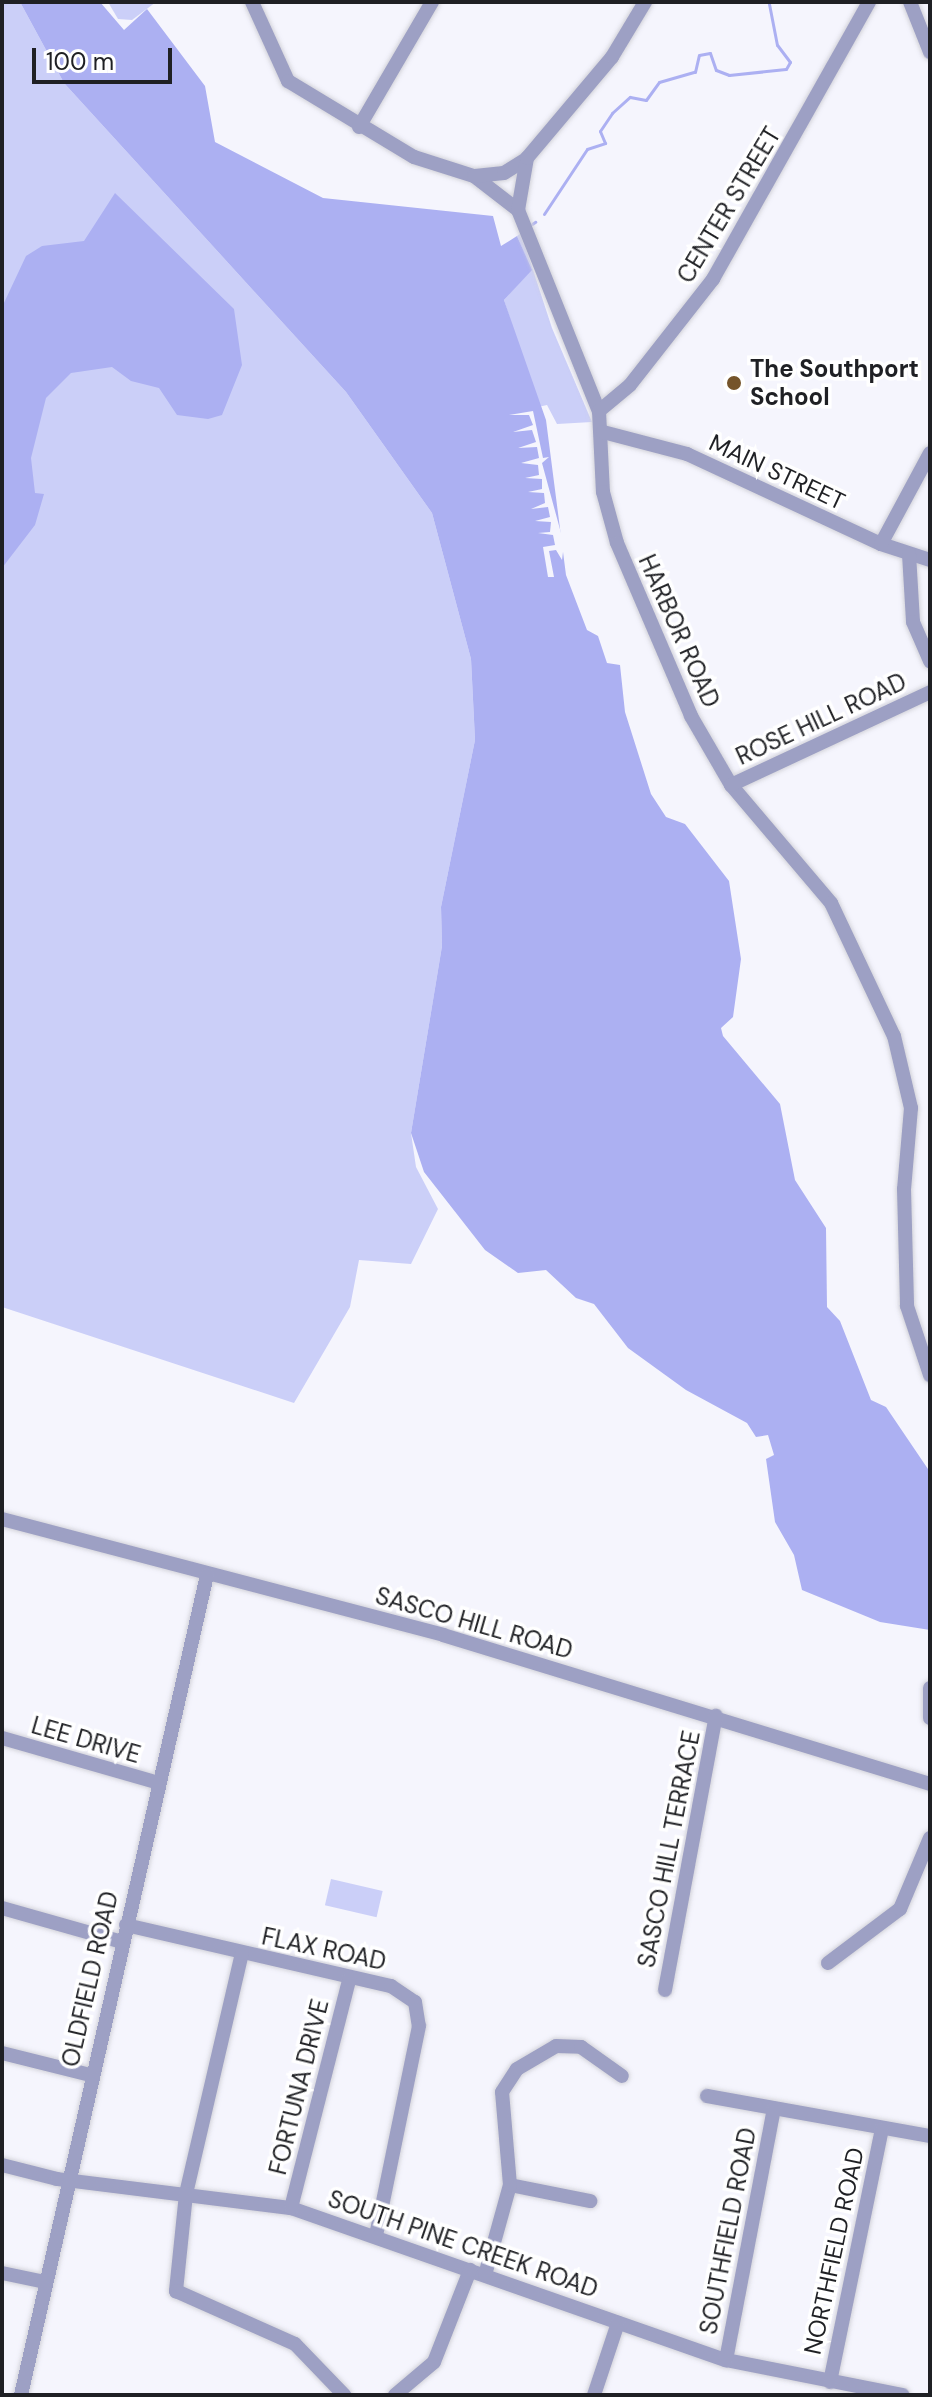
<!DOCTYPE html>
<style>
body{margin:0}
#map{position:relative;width:932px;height:2397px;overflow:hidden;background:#f5f5fd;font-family:"DM Sans",sans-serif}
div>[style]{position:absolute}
.green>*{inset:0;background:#cbcff8;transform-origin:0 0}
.water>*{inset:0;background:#acb0f2}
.pier>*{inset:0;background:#f5f5fd}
.stream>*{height:3px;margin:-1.5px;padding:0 1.5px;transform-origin:1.5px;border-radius:1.5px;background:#acb0f2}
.roads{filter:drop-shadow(0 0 2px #d3d3da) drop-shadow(0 0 2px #d3d3da)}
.minor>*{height:14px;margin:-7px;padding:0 7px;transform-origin:7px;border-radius:7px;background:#9da0c4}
.dots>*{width:22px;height:22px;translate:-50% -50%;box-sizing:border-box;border:4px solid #fff;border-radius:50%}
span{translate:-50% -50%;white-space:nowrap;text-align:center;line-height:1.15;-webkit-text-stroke:7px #fff;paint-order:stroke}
.street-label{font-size:24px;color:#1f2024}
.poi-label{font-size:24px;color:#1f2024;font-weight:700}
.left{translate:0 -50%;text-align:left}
.frame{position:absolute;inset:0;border:4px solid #1f2024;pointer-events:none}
.scale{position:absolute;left:32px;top:48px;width:140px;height:36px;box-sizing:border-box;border:4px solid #1f2024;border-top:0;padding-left:10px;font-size:24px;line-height:28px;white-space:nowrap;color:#1f2024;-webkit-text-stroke:6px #fff;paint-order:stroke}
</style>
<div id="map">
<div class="green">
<div style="clip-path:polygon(2px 2px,20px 2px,64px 83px,346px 392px,432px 513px,471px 659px,475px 740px,441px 907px,442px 946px,411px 1133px,416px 1167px,438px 1209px,411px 1264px,359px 1260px,350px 1307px,294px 1403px,2px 1307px)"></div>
<div style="clip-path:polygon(108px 2px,156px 2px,132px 20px,118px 19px)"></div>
<div style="clip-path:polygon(521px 233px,552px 328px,592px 422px,557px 424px,547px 405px,538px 407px,504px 300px,531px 270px,517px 236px)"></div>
<div style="left:331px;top:1879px;width:53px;height:27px;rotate:13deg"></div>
</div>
<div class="water">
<div style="clip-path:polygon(20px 2px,100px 2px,124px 30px,147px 9px,205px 86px,215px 142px,323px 198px,493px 216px,501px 246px,517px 236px,532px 270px,504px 300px,546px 420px,566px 575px,587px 630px,598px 636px,607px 663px,620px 665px,625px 712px,651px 794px,666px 817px,685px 824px,729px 881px,741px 959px,733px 1017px,721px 1028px,723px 1036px,780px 1104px,795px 1180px,826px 1228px,827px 1307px,840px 1321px,871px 1400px,886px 1407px,930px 1472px,930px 1630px,880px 1622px,802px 1590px,794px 1555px,775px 1522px,766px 1459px,774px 1455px,768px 1435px,756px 1437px,747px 1423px,686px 1390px,628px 1348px,594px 1304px,576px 1298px,546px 1270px,518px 1273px,485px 1250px,424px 1172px,411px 1133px,442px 946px,441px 907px,475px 740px,471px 659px,432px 513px,346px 392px,64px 83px)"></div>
<div style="clip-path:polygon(115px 193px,234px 309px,242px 365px,222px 415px,208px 419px,177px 415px,159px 388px,131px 381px,112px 367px,71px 373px,46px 398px,31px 458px,35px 493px,44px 494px,35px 525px,2px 568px,3px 305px,26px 256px,42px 246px,84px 241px)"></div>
</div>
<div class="pier">
<div style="clip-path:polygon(533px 411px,543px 458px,549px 457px,542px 463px,564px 544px,562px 560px,556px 550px,549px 551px,554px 577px,548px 577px,543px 547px,555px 545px,553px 535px,538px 533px,550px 532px,551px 522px,535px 521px,550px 517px,548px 507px,531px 509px,545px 503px,544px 493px,528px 492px,542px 489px,542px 479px,525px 478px,539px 475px,538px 465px,521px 463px,539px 458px,537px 447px,518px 448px,536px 442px,532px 430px,513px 432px,533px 425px,529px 415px,509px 415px)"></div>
</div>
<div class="stream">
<div style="left:544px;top:214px;width:78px;rotate:-56.5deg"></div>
<div style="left:587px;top:149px;width:19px;rotate:-18deg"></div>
<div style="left:605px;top:143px;width:13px;rotate:-113deg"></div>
<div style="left:600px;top:131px;width:22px;rotate:-56deg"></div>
<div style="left:612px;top:113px;width:24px;rotate:-42deg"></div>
<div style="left:630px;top:97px;width:16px;rotate:11deg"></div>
<div style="left:646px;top:100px;width:22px;rotate:-54deg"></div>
<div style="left:659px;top:82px;width:37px;rotate:-16deg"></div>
<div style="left:695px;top:72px;width:17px;rotate:-77deg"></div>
<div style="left:699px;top:55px;width:11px;rotate:-10deg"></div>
<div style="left:710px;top:53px;width:18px;rotate:71deg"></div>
<div style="left:716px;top:70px;width:14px;rotate:21deg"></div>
<div style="left:729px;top:75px;width:57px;rotate:-6deg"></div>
<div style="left:786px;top:69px;width:8px;rotate:-60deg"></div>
<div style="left:790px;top:62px;width:21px;rotate:-127deg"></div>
<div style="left:777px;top:45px;width:42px;rotate:-101deg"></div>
<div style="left:532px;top:224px;width:4px;rotate:-34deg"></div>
</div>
<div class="roads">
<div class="minor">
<div style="left:252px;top:2px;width:87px;rotate:65.5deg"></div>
<div style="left:288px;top:81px;width:147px;rotate:31.1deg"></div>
<div style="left:414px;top:157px;width:63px;rotate:17.6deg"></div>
<div style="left:474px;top:176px;width:56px;rotate:37.7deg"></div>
<div style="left:518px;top:210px;width:217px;rotate:68.1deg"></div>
<div style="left:599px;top:411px;width:81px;rotate:87.2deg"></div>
<div style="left:603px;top:492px;width:53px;rotate:74.6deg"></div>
<div style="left:617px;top:543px;width:188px;rotate:66.8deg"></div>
<div style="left:691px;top:716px;width:80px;rotate:59.9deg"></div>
<div style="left:731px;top:785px;width:155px;rotate:49.7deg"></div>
<div style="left:831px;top:903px;width:147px;rotate:64.7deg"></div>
<div style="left:894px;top:1036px;width:74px;rotate:76.7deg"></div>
<div style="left:911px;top:1108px;width:81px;rotate:94.9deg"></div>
<div style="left:904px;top:1189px;width:117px;rotate:88.5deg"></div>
<div style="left:907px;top:1306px;width:73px;rotate:71.6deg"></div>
<div style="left:910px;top:2px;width:54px;rotate:68.2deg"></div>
<div style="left:359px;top:127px;width:145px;rotate:-59.7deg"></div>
<div style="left:475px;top:176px;width:29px;rotate:-6deg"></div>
<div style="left:504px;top:173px;width:25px;rotate:-32deg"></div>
<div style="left:518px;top:210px;width:53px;rotate:-80.2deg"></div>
<div style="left:527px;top:158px;width:132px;rotate:-49.9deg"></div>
<div style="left:612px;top:57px;width:64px;rotate:-59deg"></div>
<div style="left:599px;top:411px;width:40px;rotate:-40deg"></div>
<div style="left:630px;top:385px;width:135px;rotate:-51.9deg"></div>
<div style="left:713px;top:279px;width:318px;rotate:-60.6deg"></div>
<div style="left:603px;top:432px;width:87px;rotate:14.7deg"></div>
<div style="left:687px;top:454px;width:214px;rotate:24.9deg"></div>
<div style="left:881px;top:544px;width:52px;rotate:18.1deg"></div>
<div style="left:881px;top:544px;width:103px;rotate:-61.7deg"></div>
<div style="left:909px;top:554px;width:68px;rotate:86.6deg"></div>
<div style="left:913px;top:622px;width:43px;rotate:66.4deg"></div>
<div style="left:731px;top:785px;width:220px;rotate:-25deg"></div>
<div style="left:2px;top:1519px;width:456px;rotate:14.7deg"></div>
<div style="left:443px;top:1635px;width:509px;rotate:17.01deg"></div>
<div style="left:930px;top:1688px;width:30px;rotate:90deg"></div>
<div style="left:2px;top:1738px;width:163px;rotate:16deg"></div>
<div style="left:2px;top:1908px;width:125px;rotate:15.8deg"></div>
<div style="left:126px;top:1925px;width:272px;rotate:13deg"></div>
<div style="left:391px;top:1986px;width:29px;rotate:34deg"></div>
<div style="left:415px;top:2002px;width:24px;rotate:81deg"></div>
<div style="left:419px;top:2026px;width:214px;rotate:101.6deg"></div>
<div style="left:242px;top:1953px;width:247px;rotate:103.1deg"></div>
<div style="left:186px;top:2194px;width:98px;rotate:95.9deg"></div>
<div style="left:176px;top:2291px;width:130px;rotate:24deg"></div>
<div style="left:295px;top:2344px;width:71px;rotate:46.1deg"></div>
<div style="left:828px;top:1963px;width:90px;rotate:-36.9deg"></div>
<div style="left:900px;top:1909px;width:77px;rotate:-67.1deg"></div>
<div style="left:665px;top:1990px;width:279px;rotate:-79.5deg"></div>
<div style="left:2px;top:2053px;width:91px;rotate:14deg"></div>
<div style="left:707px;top:2096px;width:227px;rotate:10.2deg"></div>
<div style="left:2px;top:2165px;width:57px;rotate:14.3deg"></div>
<div style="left:57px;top:2179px;width:236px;rotate:7.1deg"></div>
<div style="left:291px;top:2208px;width:461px;rotate:19.3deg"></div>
<div style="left:726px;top:2360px;width:180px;rotate:11.2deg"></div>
<div style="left:510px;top:2185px;width:82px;rotate:11.3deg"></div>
<div style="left:291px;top:2208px;width:238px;rotate:-75.7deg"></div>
<div style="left:2px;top:2273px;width:44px;rotate:11.8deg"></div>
<div style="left:485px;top:2275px;width:93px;rotate:-74.5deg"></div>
<div style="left:510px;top:2185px;width:93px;rotate:-94.9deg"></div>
<div style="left:502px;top:2092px;width:27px;rotate:-57deg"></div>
<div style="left:517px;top:2069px;width:45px;rotate:-30.5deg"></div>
<div style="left:556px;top:2046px;width:25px;rotate:2deg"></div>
<div style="left:581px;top:2047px;width:50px;rotate:35.3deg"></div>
<div style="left:726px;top:2360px;width:256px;rotate:-79.2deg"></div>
<div style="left:830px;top:2382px;width:258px;rotate:-78.4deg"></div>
<div style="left:21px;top:2395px;width:841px;rotate:-77.22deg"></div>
<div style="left:395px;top:2395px;width:51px;rotate:-40.2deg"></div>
<div style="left:434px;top:2362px;width:99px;rotate:-68.6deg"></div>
<div style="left:594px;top:2395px;width:76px;rotate:-71.6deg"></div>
</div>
</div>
<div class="dots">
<div style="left:734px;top:383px;background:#75542b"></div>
</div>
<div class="street-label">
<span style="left:729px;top:205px;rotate:-59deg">CENTER STREET</span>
<span style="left:777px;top:472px;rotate:25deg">MAIN STREET</span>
<span style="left:679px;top:631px;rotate:66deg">HARBOR ROAD</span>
<span style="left:821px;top:719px;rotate:-25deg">ROSE HILL ROAD</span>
<span style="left:474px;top:1623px;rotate:16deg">SASCO HILL ROAD</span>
<span style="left:86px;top:1740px;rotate:16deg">LEE DRIVE</span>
<span style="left:669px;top:1849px;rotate:-79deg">SASCO HILL TERRACE</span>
<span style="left:324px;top:1949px;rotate:12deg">FLAX ROAD</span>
<span style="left:90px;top:1979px;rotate:-77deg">OLDFIELD ROAD</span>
<span style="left:299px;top:2087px;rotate:-76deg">FORTUNA DRIVE</span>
<span style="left:728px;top:2231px;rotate:-79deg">SOUTHFIELD ROAD</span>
<span style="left:463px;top:2244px;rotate:19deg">SOUTH PINE CREEK ROAD</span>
<span style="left:834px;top:2251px;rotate:-78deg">NORTHFIELD ROAD</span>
</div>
<div class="poi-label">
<span class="left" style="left:750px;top:383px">The Southport<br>School</span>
</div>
<div class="frame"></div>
<div class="scale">100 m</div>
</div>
